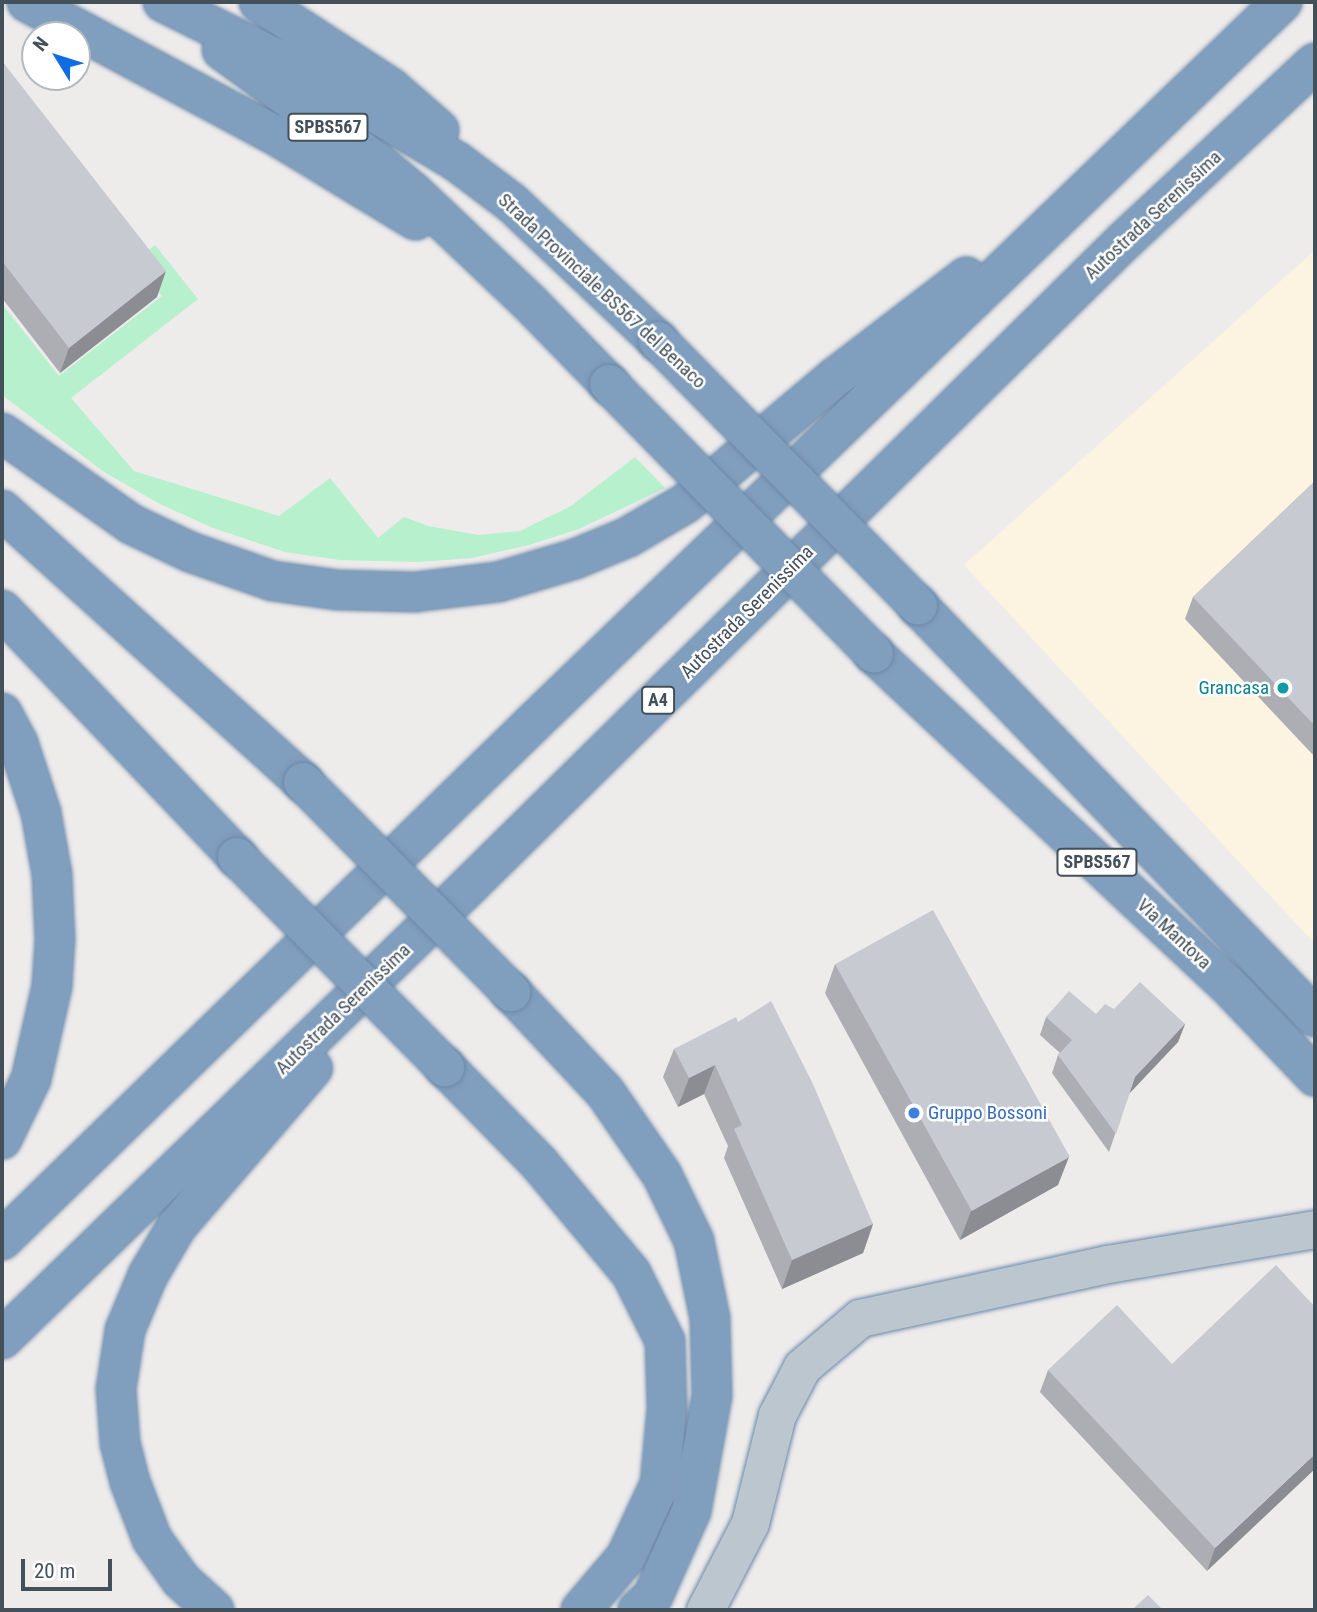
<!DOCTYPE html>
<style>
body{margin:0}
#map{position:relative;width:1317px;height:1612px;overflow:hidden;background:#eeebeb;font-family:"Roboto Condensed",sans-serif}
div>[style]{position:absolute}
.commercial>*{inset:0;background:#fcf4e1}
.green>*{inset:0;background:#b6f0cc}
.roads{filter:drop-shadow(0 0 2px #6b89a9) drop-shadow(0 0 2px #6b89a9)}
.street>*{height:37px;margin:-18.5px;padding:0 18.5px;transform-origin:18.5px;border-radius:18.5px;background:#bbc6cf}
.highway>*{height:38px;margin:-19px;padding:0 19px;transform-origin:19px;border-radius:19px;background:#809ebe}
.bridges{filter:drop-shadow(0 0 2px #6b89a9) drop-shadow(0 0 2px #6b89a9)}
.highway-bridge>*{height:38px;margin:-19px;padding:0 19px;transform-origin:19px;border-radius:19px;background:#809ebe}
.wall>*{inset:0;background:#acaeb4}
.shaded-wall>*{inset:0;background:#8c8d92}
.building>*{inset:0;background:#c8cad1;transform-origin:0 0}
.dots>*{width:19px;height:19px;translate:-50% -50%;box-sizing:border-box;border:4px solid #fff;border-radius:50%}
span{translate:-50% -50%;white-space:nowrap;text-align:center;line-height:1.15;-webkit-text-stroke:5px #fff;paint-order:stroke}
.shield-label span{padding:2px 5px;background:#fff;border:2px solid;border-radius:5px;-webkit-text-stroke-width:0}
.shield-label{font-size:18px;color:#434f59;font-weight:700}
.street-label{font-size:19px;color:#434f59}
.culture-label{font-size:19px;color:#0d838f}
.right{translate:-100% -50%;text-align:right}
.shop-label{font-size:19px;color:#366cbe}
.left{translate:0 -50%;text-align:left}
.frame{position:absolute;inset:0;border:4px solid #434f59;pointer-events:none}
.north{position:absolute;left:21px;top:21px;width:70px;height:70px;box-sizing:border-box;background:#fff;border:2px solid #b4b9bd;border-radius:50%;rotate:308deg;font-size:19px;font-weight:700;line-height:28px;text-align:center;color:#434f59}
.north::after{content:'';display:block;margin:auto;width:24px;height:32px;background:#116ce3;clip-path:polygon(50% 0,100% 100%,50% 72%,0 100%)}
.scale{position:absolute;left:21px;top:1559px;width:91px;height:32px;box-sizing:border-box;border:4px solid #434f59;border-top:0;padding-left:9px;font-size:21px;line-height:24px;white-space:nowrap;color:#434f59;-webkit-text-stroke:5px #fff;paint-order:stroke}
</style>
<div id="map">
<div class="commercial">
<div style="clip-path:polygon(1315px 250px,1315px 944px,964px 565px)"></div>
</div>
<div class="green">
<div style="clip-path:polygon(155px 245px,198px 299px,71px 398px,134px 471px,279px 516px,330px 478px,378px 538px,404px 517px,428px 526px,478px 535px,520px 531px,571px 506px,635px 457px,665px 488px,579px 529px,529px 545px,472px 558px,418px 562px,340px 560px,285px 552px,213px 528px,160px 504px,104px 472px,2px 395px,2px 304px,59px 376px,162px 296px,136px 261px)"></div>
</div>
<div class="roads">
<div class="street">
<div style="left:705px;top:1610px;width:98px;rotate:-62.7deg"></div>
<div style="left:750px;top:1523px;width:111px;rotate:-76deg"></div>
<div style="left:777px;top:1415px;width:54px;rotate:-62.5deg"></div>
<div style="left:802px;top:1367px;width:76px;rotate:-40.2deg"></div>
<div style="left:860px;top:1318px;width:254px;rotate:-12.3deg"></div>
<div style="left:1108px;top:1264px;width:210px;rotate:-9.6deg"></div>
</div>
<div class="highway">
<div style="left:27px;top:2px;width:289px;rotate:28.2deg"></div>
<div style="left:282px;top:139px;width:156px;rotate:31.3deg"></div>
<div style="left:163px;top:2px;width:171px;rotate:26.4deg"></div>
<div style="left:316px;top:78px;width:163px;rotate:30.7deg"></div>
<div style="left:456px;top:161px;width:70px;rotate:36.9deg"></div>
<div style="left:512px;top:203px;width:201px;rotate:43.4deg"></div>
<div style="left:259px;top:2px;width:158px;rotate:33.1deg"></div>
<div style="left:391px;top:88px;width:64px;rotate:41.2deg"></div>
<div style="left:222px;top:50px;width:191px;rotate:35.9deg"></div>
<div style="left:377px;top:162px;width:47px;rotate:39.8deg"></div>
<div style="left:413px;top:192px;width:158px;rotate:43.5deg"></div>
<div style="left:528px;top:301px;width:116px;rotate:45.7deg"></div>
<div style="left:2px;top:433px;width:158px;rotate:35.2deg"></div>
<div style="left:131px;top:524px;width:65px;rotate:25.4deg"></div>
<div style="left:190px;top:552px;width:88px;rotate:19.3deg"></div>
<div style="left:273px;top:581px;width:66px;rotate:7.9deg"></div>
<div style="left:338px;top:590px;width:77px;rotate:1.5deg"></div>
<div style="left:415px;top:592px;width:84px;rotate:-6.9deg"></div>
<div style="left:498px;top:582px;width:80px;rotate:-16.6deg"></div>
<div style="left:575px;top:559px;width:57px;rotate:-22.5deg"></div>
<div style="left:628px;top:537px;width:67px;rotate:-30.4deg"></div>
<div style="left:686px;top:503px;width:197px;rotate:-40.1deg"></div>
<div style="left:837px;top:376px;width:163px;rotate:-37.5deg"></div>
<div style="left:2px;top:510px;width:406px;rotate:42.1deg"></div>
<div style="left:918px;top:606px;width:571px;rotate:45.99deg"></div>
<div style="left:2px;top:610px;width:341px;rotate:46.4deg"></div>
<div style="left:874px;top:654px;width:482px;rotate:43.1deg"></div>
<div style="left:1226px;top:983px;width:129px;rotate:46.3deg"></div>
<div style="left:2px;top:713px;width:34px;rotate:62deg"></div>
<div style="left:18px;top:743px;width:74px;rotate:71.8deg"></div>
<div style="left:41px;top:813px;width:62px;rotate:79.8deg"></div>
<div style="left:52px;top:874px;width:65px;rotate:87.4deg"></div>
<div style="left:55px;top:939px;width:47px;rotate:93.7deg"></div>
<div style="left:52px;top:986px;width:95px;rotate:102.7deg"></div>
<div style="left:31px;top:1079px;width:67px;rotate:115.8deg"></div>
<div style="left:511px;top:992px;width:137px;rotate:46.8deg"></div>
<div style="left:605px;top:1092px;width:101px;rotate:55.5deg"></div>
<div style="left:662px;top:1175px;width:73px;rotate:64.1deg"></div>
<div style="left:694px;top:1241px;width:79px;rotate:78.3deg"></div>
<div style="left:710px;top:1318px;width:78px;rotate:88.5deg"></div>
<div style="left:712px;top:1396px;width:117px;rotate:100.3deg"></div>
<div style="left:691px;top:1511px;width:93px;rotate:114.1deg"></div>
<div style="left:653px;top:1596px;width:21px;rotate:137deg"></div>
<div style="left:445px;top:1067px;width:134px;rotate:45.6deg"></div>
<div style="left:539px;top:1163px;width:143px;rotate:50.1deg"></div>
<div style="left:631px;top:1273px;width:76px;rotate:63.4deg"></div>
<div style="left:665px;top:1341px;width:68px;rotate:88.3deg"></div>
<div style="left:667px;top:1409px;width:75px;rotate:95.3deg"></div>
<div style="left:660px;top:1484px;width:81px;rotate:115deg"></div>
<div style="left:626px;top:1557px;width:70px;rotate:130.3deg"></div>
<div style="left:2px;top:1240px;width:741px;rotate:-44.23deg"></div>
<div style="left:533px;top:723px;width:1040px;rotate:-43.91deg"></div>
<div style="left:2px;top:1339px;width:653px;rotate:-44.13deg"></div>
<div style="left:471px;top:884px;width:916px;rotate:-44.56deg"></div>
<div style="left:1124px;top:241px;width:261px;rotate:-43deg"></div>
<div style="left:214px;top:1610px;width:45px;rotate:-137.7deg"></div>
<div style="left:181px;top:1580px;width:50px;rotate:-125.3deg"></div>
<div style="left:152px;top:1539px;width:61px;rotate:-111.1deg"></div>
<div style="left:130px;top:1482px;width:40px;rotate:-104.4deg"></div>
<div style="left:120px;top:1443px;width:54px;rotate:-94.2deg"></div>
<div style="left:116px;top:1389px;width:60px;rotate:-81.3deg"></div>
<div style="left:125px;top:1330px;width:60px;rotate:-67.3deg"></div>
<div style="left:148px;top:1275px;width:57px;rotate:-59.4deg"></div>
<div style="left:177px;top:1226px;width:208px;rotate:-49.3deg"></div>
</div>
</div>
<div class="bridges">
<div class="highway-bridge">
<div style="left:658px;top:341px;width:371px;rotate:45.5deg"></div>
<div style="left:609px;top:384px;width:378px;rotate:45.5deg"></div>
<div style="left:303px;top:782px;width:296px;rotate:45.3deg"></div>
<div style="left:237px;top:857px;width:296px;rotate:45.3deg"></div>
</div>
</div>
<div class="wall">
<div style="clip-path:polygon(2px 61px,157px 297px,60px 373px,2px 298px)"></div>
<div style="clip-path:polygon(1315px 481px,1315px 757px,1185px 619px,1193px 597px)"></div>
<div style="clip-path:polygon(835px 964px,1058px 1185px,960px 1240px,825px 993px)"></div>
<div style="clip-path:polygon(1114px 1009px,1185px 1024px,1178px 1042px,1129px 1093px,1109px 1152px,1052px 1073px,1058px 1055px,1060px 1053px,1040px 1035px,1046px 1017px,1096px 1014px)"></div>
<div style="clip-path:polygon(738px 1022px,873px 1224px,863px 1253px,782px 1289px,724px 1158px,728px 1146px,704px 1094px,678px 1107px,663px 1077px,674px 1049px)"></div>
<div style="clip-path:polygon(1315px 1307px,1207px 1571px,1040px 1392px,1048px 1370px,1172px 1364px)"></div>
</div>
<div class="shaded-wall">
<div style="clip-path:polygon(166px 271px,157px 297px,60px 373px,69px 348px)"></div>
<div style="clip-path:polygon(1185px 1024px,1178px 1042px,1128px 1095px,1135px 1077px)"></div>
<div style="clip-path:polygon(715px 1065px,704px 1094px,678px 1107px,689px 1078px)"></div>
<div style="clip-path:polygon(1069px 1157px,1058px 1185px,960px 1240px,971px 1211px)"></div>
<div style="clip-path:polygon(873px 1224px,863px 1253px,782px 1289px,792px 1260px)"></div>
<div style="clip-path:polygon(1315px 1454px,1315px 1469px,1207px 1571px,1215px 1548px)"></div>
</div>
<div class="building">
<div style="clip-path:polygon(2px 61px,166px 271px,69px 348px,2px 261px)"></div>
<div style="clip-path:polygon(1315px 481px,1315px 726px,1193px 597px)"></div>
<div style="left:933px;top:910px;width:282px;height:112px;rotate:61deg"></div>
<div style="clip-path:polygon(1140px 982px,1185px 1024px,1135px 1077px,1116px 1134px,1058px 1055px,1072px 1040px,1046px 1017px,1069px 991px,1096px 1014px,1105px 1004px,1114px 1009px)"></div>
<div style="clip-path:polygon(771px 1001px,812px 1082px,873px 1224px,792px 1260px,734px 1129px,742px 1125px,715px 1065px,689px 1078px,674px 1049px,736px 1017px,738px 1022px)"></div>
<div style="clip-path:polygon(1276px 1265px,1315px 1307px,1315px 1454px,1215px 1548px,1048px 1370px,1117px 1305px,1172px 1364px)"></div>
<div style="clip-path:polygon(1148px 1595px,1163px 1610px,1132px 1610px)"></div>
</div>
<div class="dots">
<div style="left:1283px;top:688px;background:#0f9aa8"></div>
<div style="left:914px;top:1113px;background:#3f7fe0"></div>
</div>
<div class="shield-label">
<span style="left:328px;top:127px">SPBS567</span>
<span style="left:658px;top:700px">A4</span>
<span style="left:1097px;top:862px">SPBS567</span>
</div>
<div class="street-label">
<span style="left:1153px;top:215px;rotate:-43deg">Autostrada Serenissima</span>
<span style="left:602px;top:291px;rotate:43deg">Strada Provinciale BS567 del Benaco</span>
<span style="left:747px;top:612px;rotate:-45deg">Autostrada Serenissima</span>
<span style="left:1174px;top:934px;rotate:43deg">Via Mantova</span>
<span style="left:343px;top:1009px;rotate:-44deg">Autostrada Serenissima</span>
</div>
<div class="culture-label">
<span class="right" style="left:1269px;top:688px">Grancasa</span>
</div>
<div class="shop-label">
<span class="left" style="left:928px;top:1113px">Gruppo Bossoni</span>
</div>
<div class="frame"></div>
<div class="north">N</div>
<div class="scale">20 m</div>
</div>
